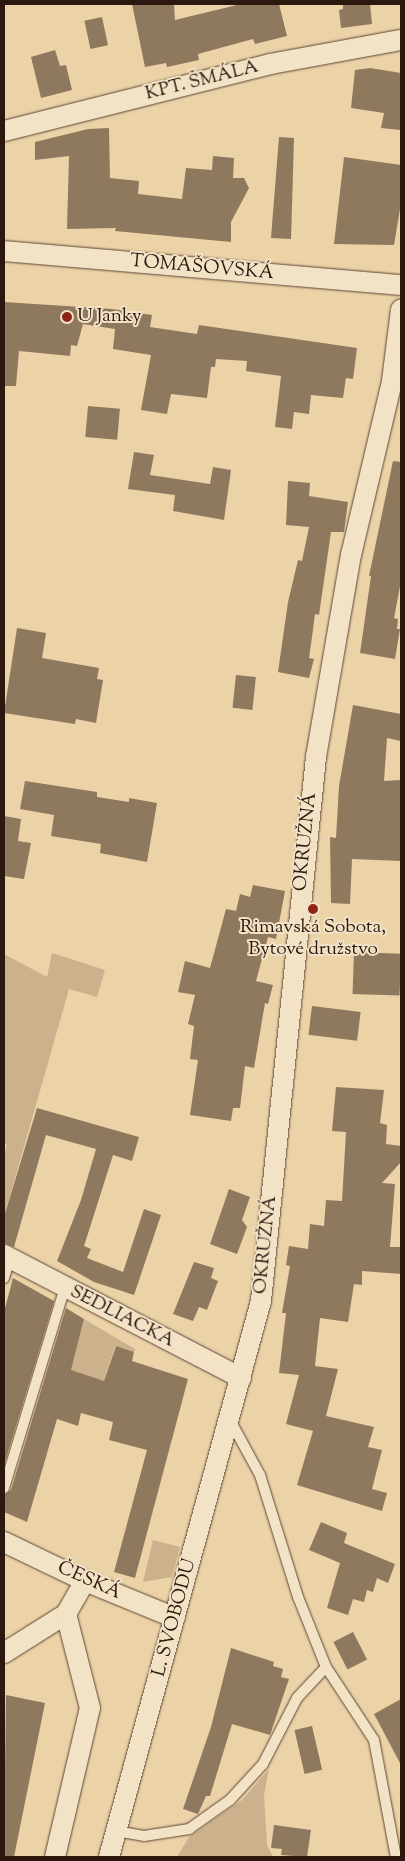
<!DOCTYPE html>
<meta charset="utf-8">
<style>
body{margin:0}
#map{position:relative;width:405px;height:1861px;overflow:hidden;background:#ebd2a7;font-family:"Sorts Mill Goudy",serif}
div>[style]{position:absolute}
.green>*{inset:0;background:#cbb28d}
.building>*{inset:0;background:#8f795e;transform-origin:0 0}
.roads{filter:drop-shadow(0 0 1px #5c4635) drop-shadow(0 0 1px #5c4635)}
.lane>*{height:10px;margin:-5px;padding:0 5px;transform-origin:5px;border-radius:5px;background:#f2e2c6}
.street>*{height:20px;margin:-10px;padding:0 10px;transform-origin:10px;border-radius:10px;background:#f2e2c6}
.dots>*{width:14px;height:14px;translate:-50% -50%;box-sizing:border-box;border:2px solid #f2e2c6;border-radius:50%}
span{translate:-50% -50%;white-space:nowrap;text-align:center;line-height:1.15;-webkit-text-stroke:4px #f2e2c6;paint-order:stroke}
.street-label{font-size:19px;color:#2c180f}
.poi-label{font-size:19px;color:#2c180f}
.left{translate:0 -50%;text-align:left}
.frame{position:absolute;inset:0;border:5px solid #2c180f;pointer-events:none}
</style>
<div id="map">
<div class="green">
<div style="clip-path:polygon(52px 953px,105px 970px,97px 997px,69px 989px,4px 1217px,4px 1156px,7px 1145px,4px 1143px,4px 954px,47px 977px)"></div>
<div style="clip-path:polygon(84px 1319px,135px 1349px,134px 1352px,115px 1346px,103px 1384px,91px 1377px,70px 1373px)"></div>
<div style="clip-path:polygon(153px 1540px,180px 1547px,172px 1577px,143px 1582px)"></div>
<div style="clip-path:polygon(269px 1769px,264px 1795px,267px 1845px,273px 1857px,177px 1857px,189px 1837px,242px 1800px)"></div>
</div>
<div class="building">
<div style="clip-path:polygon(132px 4px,174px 4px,175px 20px,241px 4px,279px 4px,287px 36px,255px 44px,253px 39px,198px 54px,199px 60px,167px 67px,166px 63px,145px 67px)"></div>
<div style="clip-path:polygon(343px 4px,370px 4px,372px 24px,341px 28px,339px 10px,343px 9px)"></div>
<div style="left:102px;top:17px;width:29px;height:18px;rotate:78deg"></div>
<div style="clip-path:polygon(55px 50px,60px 66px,66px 65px,72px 90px,41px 98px,31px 57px)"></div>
<div style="clip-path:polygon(370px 68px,401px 73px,401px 130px,381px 128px,384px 113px,351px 108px,355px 70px)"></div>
<div style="clip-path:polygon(109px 128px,110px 178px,139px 181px,138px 194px,182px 199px,186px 168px,212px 170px,213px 156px,234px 158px,233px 178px,244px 178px,249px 188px,231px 222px,231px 242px,115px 231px,116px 228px,67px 229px,69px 156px,35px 160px,35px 142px,88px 129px)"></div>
<div style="clip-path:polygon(279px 137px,294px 138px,291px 239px,271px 238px)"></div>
<div style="clip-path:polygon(344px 157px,401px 165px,401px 203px,394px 245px,334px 244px)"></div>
<div style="clip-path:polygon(4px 302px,112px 309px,152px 315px,150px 327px,197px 334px,199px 325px,357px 348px,353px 379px,346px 378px,343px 398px,311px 395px,309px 414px,294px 412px,292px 429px,275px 427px,281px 376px,246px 371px,247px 361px,216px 359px,215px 367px,211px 367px,207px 398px,171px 394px,167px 414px,141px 410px,151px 355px,113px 349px,115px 329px,83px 324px,77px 346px,71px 345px,70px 356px,19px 351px,16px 386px,4px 386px)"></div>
<div style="left:88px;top:406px;width:32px;height:31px;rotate:5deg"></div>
<div style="clip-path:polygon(134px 452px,154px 455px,150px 475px,210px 484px,213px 467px,231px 470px,224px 520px,173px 511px,175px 495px,128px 489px)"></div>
<div style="clip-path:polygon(393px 461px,401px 462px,401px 581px,394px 618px,398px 619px,397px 629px,400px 629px,395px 659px,360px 653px,371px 576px,369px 576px)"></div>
<div style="clip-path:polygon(288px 481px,310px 483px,309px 496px,348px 502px,344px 532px,331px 532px,319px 615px,315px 614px,312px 637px,309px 658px,314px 659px,309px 678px,278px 672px,288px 602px,298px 560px,302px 561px,309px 527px,286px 525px)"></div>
<div style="clip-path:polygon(17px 628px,46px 633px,42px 658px,99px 668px,97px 679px,103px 680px,96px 723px,76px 719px,75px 724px,4px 713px)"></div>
<div style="left:236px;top:675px;width:20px;height:33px;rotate:6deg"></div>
<div style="clip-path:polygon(353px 705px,401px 714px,401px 741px,387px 738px,384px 781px,401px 780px,401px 861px,352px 859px,350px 904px,331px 903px,330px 837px,336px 838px,339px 786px)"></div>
<div style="clip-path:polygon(25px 781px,97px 792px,97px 797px,129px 802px,129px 798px,157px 803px,147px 862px,100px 853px,101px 844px,51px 836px,54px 815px,20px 809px)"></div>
<div style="clip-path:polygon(4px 816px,21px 819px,18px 841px,31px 843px,24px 879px,4px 876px)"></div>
<div style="clip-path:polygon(253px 885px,285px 891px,276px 939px,268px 937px,256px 981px,273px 985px,268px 1004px,265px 1003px,254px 1068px,245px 1066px,240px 1108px,233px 1108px,231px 1121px,190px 1115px,198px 1060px,190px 1059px,194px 1026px,188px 1024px,195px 995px,178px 992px,185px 961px,210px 968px,226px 909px,236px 911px,240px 894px,250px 897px)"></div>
<div style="left:354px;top:952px;width:47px;height:42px;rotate:2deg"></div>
<div style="left:312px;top:1006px;width:49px;height:29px;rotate:7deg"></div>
<div style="clip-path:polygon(336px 1087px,384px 1090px,380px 1123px,387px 1125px,386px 1144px,401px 1146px,401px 1162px,382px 1183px,395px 1184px,390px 1247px,401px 1247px,401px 1274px,362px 1271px,362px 1285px,354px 1284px,348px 1322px,320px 1318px,315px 1366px,338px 1369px,326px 1416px,374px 1427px,368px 1447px,382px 1450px,372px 1489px,387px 1493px,382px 1511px,297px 1485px,313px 1431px,286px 1424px,299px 1375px,279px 1373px,286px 1313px,282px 1313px,290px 1266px,286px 1265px,289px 1246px,308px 1249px,310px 1224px,324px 1226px,326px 1200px,342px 1201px,346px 1132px,332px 1131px)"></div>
<div style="clip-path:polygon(37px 1108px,139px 1137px,132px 1161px,113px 1155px,84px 1246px,91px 1249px,87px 1258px,123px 1272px,144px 1209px,161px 1215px,134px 1295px,94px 1282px,57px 1261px,81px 1200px,96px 1149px,46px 1135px,14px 1247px,4px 1243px,4px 1217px)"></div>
<div style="clip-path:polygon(229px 1189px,250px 1197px,242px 1220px,247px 1227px,237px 1254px,210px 1244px)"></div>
<div style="clip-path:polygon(194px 1262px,214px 1268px,211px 1278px,218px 1281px,207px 1310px,199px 1307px,193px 1321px,173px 1314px)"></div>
<div style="clip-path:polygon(13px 1278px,54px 1301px,4px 1465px,4px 1312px)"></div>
<div style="clip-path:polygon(66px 1308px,84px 1319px,71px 1370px,104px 1381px,116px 1346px,134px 1352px,132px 1361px,188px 1379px,135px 1578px,114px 1572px,147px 1450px,109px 1440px,113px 1422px,81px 1413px,78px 1426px,57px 1419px,27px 1522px,4px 1512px,4px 1495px,11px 1490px)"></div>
<div style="clip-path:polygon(321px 1522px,347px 1533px,344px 1543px,395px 1564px,388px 1583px,377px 1578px,373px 1592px,367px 1590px,364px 1602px,353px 1599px,348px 1615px,327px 1608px,340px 1563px,309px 1550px)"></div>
<div style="left:353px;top:1632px;width:31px;height:22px;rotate:63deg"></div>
<div style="clip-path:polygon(231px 1648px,274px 1662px,273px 1666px,283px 1669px,281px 1677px,289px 1679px,270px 1735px,232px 1724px,210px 1796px,206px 1796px,198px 1814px,183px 1809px,211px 1727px)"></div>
<div style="clip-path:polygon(6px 1695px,45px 1703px,14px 1857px,4px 1857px)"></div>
<div style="clip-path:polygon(401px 1699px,401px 1765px,374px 1714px)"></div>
<div style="left:312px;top:1726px;width:45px;height:18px;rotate:77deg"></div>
<div style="clip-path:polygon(274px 1825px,311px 1830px,307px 1857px,281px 1855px,282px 1849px,271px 1848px)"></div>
</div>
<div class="roads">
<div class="lane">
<div style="left:4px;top:1278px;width:21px;rotate:-73deg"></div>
<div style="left:230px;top:1420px;width:63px;rotate:61.4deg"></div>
<div style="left:260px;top:1475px;width:128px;rotate:72.7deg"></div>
<div style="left:298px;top:1597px;width:75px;rotate:68.2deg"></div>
<div style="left:326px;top:1667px;width:87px;rotate:56.7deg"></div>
<div style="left:374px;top:1740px;width:119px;rotate:79.4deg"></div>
<div style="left:4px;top:1488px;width:210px;rotate:-73.1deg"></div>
<div style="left:116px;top:1831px;width:28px;rotate:10deg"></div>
<div style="left:144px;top:1836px;width:46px;rotate:-8.8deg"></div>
<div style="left:189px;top:1829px;width:50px;rotate:-35.3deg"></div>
<div style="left:230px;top:1800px;width:49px;rotate:-47.5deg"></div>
<div style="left:263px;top:1764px;width:74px;rotate:-62.7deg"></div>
<div style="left:297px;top:1698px;width:42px;rotate:-46.9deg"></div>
</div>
<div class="street">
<div style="left:4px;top:131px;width:274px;rotate:-14.1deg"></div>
<div style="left:270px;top:64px;width:133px;rotate:-10.4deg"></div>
<div style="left:4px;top:251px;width:398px;rotate:4.9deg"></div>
<div style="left:4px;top:1255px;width:267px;rotate:27.4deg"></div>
<div style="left:4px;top:1542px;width:90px;rotate:25.7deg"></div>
<div style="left:85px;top:1581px;width:97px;rotate:22.3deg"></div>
<div style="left:4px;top:1653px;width:73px;rotate:-32.2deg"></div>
<div style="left:66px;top:1614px;width:38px;rotate:-60deg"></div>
<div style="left:55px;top:1857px;width:153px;rotate:-76.8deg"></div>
<div style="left:90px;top:1708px;width:97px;rotate:-104.3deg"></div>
<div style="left:109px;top:1857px;width:576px;rotate:-74.71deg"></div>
<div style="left:261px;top:1301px;width:547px;rotate:-84.23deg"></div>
<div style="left:316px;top:757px;width:205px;rotate:-80.2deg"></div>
<div style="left:351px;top:555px;width:179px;rotate:-76.7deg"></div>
<div style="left:392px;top:381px;width:72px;rotate:-82.8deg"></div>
</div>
</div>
<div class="dots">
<div style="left:67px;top:317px;background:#8f2418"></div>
<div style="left:313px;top:909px;background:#8f2418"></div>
</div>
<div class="street-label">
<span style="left:202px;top:81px;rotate:-14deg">KPT. ŠMÁLA</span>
<span style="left:202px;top:268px;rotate:5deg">TOMAŠOVSKÁ</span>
<span style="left:306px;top:842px;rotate:-84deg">OKRUŽNÁ</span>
<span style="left:266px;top:1245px;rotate:-84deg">OKRUŽNÁ</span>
<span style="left:122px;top:1317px;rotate:27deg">SEDLIACKA</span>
<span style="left:89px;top:1581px;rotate:24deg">ČESKÁ</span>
<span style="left:175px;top:1618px;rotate:-75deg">L. SVOBODU</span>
</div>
<div class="poi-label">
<span class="left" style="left:77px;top:317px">U Janky</span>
<span style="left:313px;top:939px">Rimavská Sobota,<br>Bytové družstvo</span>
</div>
<div class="frame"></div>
</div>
